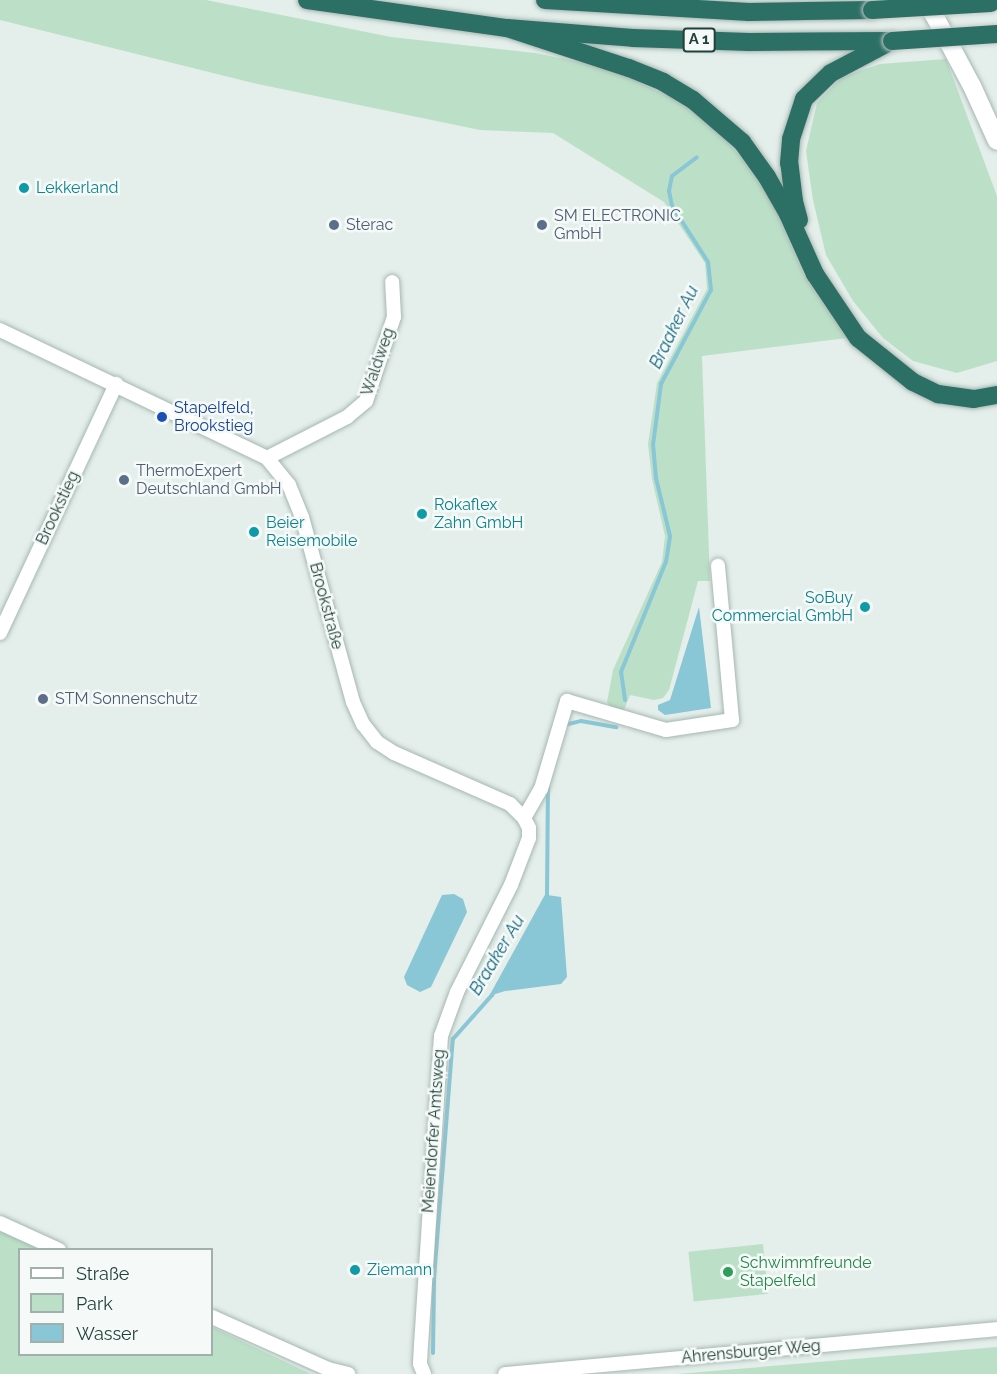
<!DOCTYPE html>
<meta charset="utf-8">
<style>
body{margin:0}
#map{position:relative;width:997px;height:1374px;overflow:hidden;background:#e4eeea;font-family:Raleway,sans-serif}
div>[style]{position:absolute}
.green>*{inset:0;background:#bce0c7;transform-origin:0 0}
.water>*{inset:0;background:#89c6d6}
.stream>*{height:4px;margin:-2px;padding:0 2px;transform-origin:2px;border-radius:2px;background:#89c6d6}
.roads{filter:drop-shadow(0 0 2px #a6b7b2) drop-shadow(0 0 2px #a6b7b2)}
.street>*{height:14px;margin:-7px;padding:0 7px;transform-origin:7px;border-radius:7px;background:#fff}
.secondary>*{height:18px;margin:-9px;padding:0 9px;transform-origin:9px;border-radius:9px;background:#fff}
.highway>*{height:18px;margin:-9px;padding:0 9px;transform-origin:9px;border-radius:9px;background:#2c6f65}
.bridges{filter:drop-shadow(0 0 2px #c1cac8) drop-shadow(0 0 2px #c1cac8)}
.highway-bridge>*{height:18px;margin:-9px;padding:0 9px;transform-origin:9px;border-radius:9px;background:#2c6f65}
.dots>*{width:16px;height:16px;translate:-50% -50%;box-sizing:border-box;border:3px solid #f5faf8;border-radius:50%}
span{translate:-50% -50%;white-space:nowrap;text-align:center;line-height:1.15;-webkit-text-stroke:5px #f5faf8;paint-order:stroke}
.shield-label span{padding:2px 4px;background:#f5faf8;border:2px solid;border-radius:4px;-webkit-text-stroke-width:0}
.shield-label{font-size:15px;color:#22413a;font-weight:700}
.culture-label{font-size:16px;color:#0d838f}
.left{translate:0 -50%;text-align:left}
.right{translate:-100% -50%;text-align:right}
.service-label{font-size:16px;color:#4e5e75}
.street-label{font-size:16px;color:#22413a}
.transit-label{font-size:16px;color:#164399}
.leisure-label{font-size:16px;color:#27864d}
.water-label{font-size:18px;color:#186a81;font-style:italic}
.legend{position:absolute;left:18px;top:1248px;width:195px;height:108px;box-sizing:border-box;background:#f5faf8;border:2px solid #a1b0ac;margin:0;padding:8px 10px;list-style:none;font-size:18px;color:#22413a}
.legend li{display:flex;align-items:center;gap:12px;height:30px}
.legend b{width:30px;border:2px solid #a1b0ac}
</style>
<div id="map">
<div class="green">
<div style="clip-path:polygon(0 0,206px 0,391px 37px,535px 53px,589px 64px,619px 73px,683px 103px,716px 128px,755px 174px,773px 204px,804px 275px,847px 338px,702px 356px,710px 581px,698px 581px,669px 690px,663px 698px,654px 700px,630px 695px,624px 710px,610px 707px,607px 702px,613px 670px,662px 562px,665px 536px,652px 479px,648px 444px,657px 383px,707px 289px,705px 263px,664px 202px,553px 133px,480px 130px,253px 83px,0 20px)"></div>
<div style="clip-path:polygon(946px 59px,997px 196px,997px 361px,957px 373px,913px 361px,883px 338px,853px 301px,826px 255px,813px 200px,806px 151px,817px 103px,842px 77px,880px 64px)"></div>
<div style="clip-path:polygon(0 1228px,47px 1249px,20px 1250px,20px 1354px,212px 1354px,212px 1327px,311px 1374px,0 1374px)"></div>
<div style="left:763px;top:1244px;width:50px;height:75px;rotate:84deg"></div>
<div style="clip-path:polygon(997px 1347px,997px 1374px,677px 1374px)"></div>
</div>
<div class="water">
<div style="clip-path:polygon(699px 607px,711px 708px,665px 715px,658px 710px,658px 705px,670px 700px)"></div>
<div style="clip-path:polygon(454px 894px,463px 899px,467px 912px,431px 987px,420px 992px,407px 985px,404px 977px,442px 895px)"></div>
<div style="clip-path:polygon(547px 895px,561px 897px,567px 977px,561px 984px,505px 991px,492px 995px)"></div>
</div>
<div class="stream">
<div style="left:625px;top:700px;width:28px;rotate:-98deg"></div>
<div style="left:621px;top:672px;width:119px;rotate:-67.8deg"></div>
<div style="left:666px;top:562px;width:26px;rotate:-81deg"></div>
<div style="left:670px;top:536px;width:60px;rotate:-103.6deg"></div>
<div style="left:656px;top:478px;width:33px;rotate:-95deg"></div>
<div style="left:653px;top:445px;width:62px;rotate:-82.5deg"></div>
<div style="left:661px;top:384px;width:106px;rotate:-62deg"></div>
<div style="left:711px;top:290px;width:28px;rotate:-96deg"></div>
<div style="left:708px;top:262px;width:67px;rotate:-122.7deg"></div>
<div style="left:672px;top:206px;width:15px;rotate:-101deg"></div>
<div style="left:669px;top:191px;width:15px;rotate:-79deg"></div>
<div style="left:672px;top:176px;width:31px;rotate:-37deg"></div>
<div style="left:564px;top:725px;width:17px;rotate:-13deg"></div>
<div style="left:581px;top:721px;width:36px;rotate:10deg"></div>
<div style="left:433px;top:1353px;width:75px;rotate:-89.2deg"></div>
<div style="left:434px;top:1278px;width:240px;rotate:-85.5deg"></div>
<div style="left:453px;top:1039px;width:59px;rotate:-48.4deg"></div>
<div style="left:492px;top:995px;width:114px;rotate:-61.2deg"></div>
<div style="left:547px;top:895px;width:108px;rotate:-89.5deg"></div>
</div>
<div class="roads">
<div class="street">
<div style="left:0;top:330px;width:296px;rotate:25.6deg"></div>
<div style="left:267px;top:458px;width:35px;rotate:51deg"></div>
<div style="left:289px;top:485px;width:35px;rotate:68deg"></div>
<div style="left:302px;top:517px;width:192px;rotate:74.6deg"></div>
<div style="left:353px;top:702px;width:24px;rotate:66deg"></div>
<div style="left:363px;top:724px;width:23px;rotate:52deg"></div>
<div style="left:377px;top:742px;width:20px;rotate:33deg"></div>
<div style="left:394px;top:753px;width:127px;rotate:23.7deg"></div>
<div style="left:510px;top:804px;width:20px;rotate:45deg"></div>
<div style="left:524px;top:818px;width:11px;rotate:63deg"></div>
<div style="left:529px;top:828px;width:10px;rotate:90deg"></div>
<div style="left:529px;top:838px;width:50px;rotate:111deg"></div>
<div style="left:511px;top:885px;width:120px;rotate:116.8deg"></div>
<div style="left:457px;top:992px;width:47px;rotate:110deg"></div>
<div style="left:441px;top:1036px;width:309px;rotate:93.7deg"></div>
<div style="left:421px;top:1344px;width:20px;rotate:93deg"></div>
<div style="left:420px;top:1364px;width:11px;rotate:68deg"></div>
<div style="left:267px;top:458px;width:90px;rotate:-27.1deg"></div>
<div style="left:347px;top:417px;width:25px;rotate:-40deg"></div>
<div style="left:366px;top:401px;width:89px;rotate:-71.6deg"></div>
<div style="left:394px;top:317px;width:35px;rotate:-93deg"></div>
<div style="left:0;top:633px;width:275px;rotate:-65deg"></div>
<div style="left:524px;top:818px;width:34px;rotate:-60deg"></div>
<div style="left:541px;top:789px;width:92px;rotate:-73.5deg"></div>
<div style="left:567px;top:701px;width:103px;rotate:16.3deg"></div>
<div style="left:666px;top:730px;width:67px;rotate:-8.6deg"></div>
<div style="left:732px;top:720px;width:155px;rotate:-95.2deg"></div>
<div style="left:0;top:1223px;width:65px;rotate:24.6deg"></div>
<div style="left:212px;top:1317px;width:127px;rotate:24.1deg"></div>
<div style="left:328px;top:1369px;width:21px;rotate:14deg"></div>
<div style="left:505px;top:1374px;width:494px;rotate:-5.2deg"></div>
</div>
<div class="secondary">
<div style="left:926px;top:0;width:98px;rotate:61.9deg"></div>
<div style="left:972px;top:86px;width:60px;rotate:65.6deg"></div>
</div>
<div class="highway">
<div style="left:307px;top:0;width:202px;rotate:8deg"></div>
<div style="left:507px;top:28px;width:126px;rotate:4.5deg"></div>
<div style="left:633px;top:38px;width:116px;rotate:2deg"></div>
<div style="left:749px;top:42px;width:143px;rotate:-0.4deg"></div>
<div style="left:545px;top:0;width:204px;rotate:3.4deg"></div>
<div style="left:749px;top:12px;width:123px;rotate:-0.9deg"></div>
<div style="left:507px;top:28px;width:128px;rotate:18.2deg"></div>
<div style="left:629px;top:68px;width:37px;rotate:22deg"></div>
<div style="left:663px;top:82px;width:35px;rotate:31deg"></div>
<div style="left:693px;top:100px;width:65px;rotate:40.6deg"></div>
<div style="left:742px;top:142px;width:43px;rotate:54.5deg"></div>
<div style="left:767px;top:177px;width:43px;rotate:60.4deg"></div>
<div style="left:788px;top:214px;width:66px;rotate:65.8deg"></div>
<div style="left:815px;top:274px;width:77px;rotate:56.1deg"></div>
<div style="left:858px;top:338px;width:70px;rotate:38.7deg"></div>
<div style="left:913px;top:382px;width:28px;rotate:26deg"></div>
<div style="left:938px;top:394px;width:36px;rotate:8deg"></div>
<div style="left:974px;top:399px;width:23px;rotate:-10deg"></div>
<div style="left:799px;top:220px;width:20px;rotate:-105deg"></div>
<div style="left:794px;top:201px;width:38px;rotate:-97deg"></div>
<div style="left:789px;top:163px;width:24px;rotate:-85deg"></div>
<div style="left:791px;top:139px;width:42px;rotate:-72deg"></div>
<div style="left:804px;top:99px;width:37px;rotate:-44deg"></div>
<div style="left:831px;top:73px;width:62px;rotate:-27.8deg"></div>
</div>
</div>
<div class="bridges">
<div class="highway-bridge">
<div style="left:872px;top:10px;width:119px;rotate:-3.4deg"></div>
<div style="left:892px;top:41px;width:105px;rotate:-3.8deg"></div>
</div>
</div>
<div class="dots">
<div style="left:24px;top:188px;background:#0f9aa8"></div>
<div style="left:334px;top:225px;background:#5c6f8a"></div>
<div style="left:542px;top:225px;background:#5c6f8a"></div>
<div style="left:162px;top:417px;background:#1a4fb4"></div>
<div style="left:124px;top:480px;background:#5c6f8a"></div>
<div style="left:422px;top:514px;background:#0f9aa8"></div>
<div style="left:254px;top:532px;background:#0f9aa8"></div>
<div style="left:865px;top:607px;background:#0f9aa8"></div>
<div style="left:43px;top:699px;background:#5c6f8a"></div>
<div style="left:355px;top:1270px;background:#0f9aa8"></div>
<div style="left:728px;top:1272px;background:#2e9e5b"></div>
</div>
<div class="shield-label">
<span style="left:699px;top:40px">A 1</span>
</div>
<div class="culture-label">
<span class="left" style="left:36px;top:188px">Lekkerland</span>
<span class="left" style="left:434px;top:514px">Rokaflex<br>Zahn GmbH</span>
<span class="left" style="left:266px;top:532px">Beier<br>Reisemobile</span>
<span class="right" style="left:853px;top:607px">SoBuy<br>Commercial GmbH</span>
<span class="left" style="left:367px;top:1270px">Ziemann</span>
</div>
<div class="service-label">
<span class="left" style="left:554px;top:225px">SM ELECTRONIC<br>GmbH</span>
<span class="left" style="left:346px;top:225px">Sterac</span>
<span class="left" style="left:136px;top:480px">ThermoExpert<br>Deutschland GmbH</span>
<span class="left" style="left:55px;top:699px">STM Sonnenschutz</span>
</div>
<div class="street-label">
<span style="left:378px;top:362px;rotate:-71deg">Waldweg</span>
<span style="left:58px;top:508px;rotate:-65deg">Brookstieg</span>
<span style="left:326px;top:606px;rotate:75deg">Brookstraße</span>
<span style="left:434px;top:1131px;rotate:-86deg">Meiendorfer Amtsweg</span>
<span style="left:751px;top:1352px;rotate:-5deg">Ahrensburger Weg</span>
</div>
<div class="transit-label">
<span class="left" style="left:174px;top:417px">Stapelfeld,<br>Brookstieg</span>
</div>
<div class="leisure-label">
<span class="left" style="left:740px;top:1272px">Schwimmfreunde<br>Stapelfeld</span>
</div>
<div class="water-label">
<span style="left:674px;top:327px;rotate:-64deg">Braaker Au</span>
<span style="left:497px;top:955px;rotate:-59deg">Braaker Au</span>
</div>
<ul class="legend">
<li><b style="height:8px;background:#fff"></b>Straße</li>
<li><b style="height:16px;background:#bce0c7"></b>Park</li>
<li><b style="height:16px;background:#89c6d6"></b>Wasser</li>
</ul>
</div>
